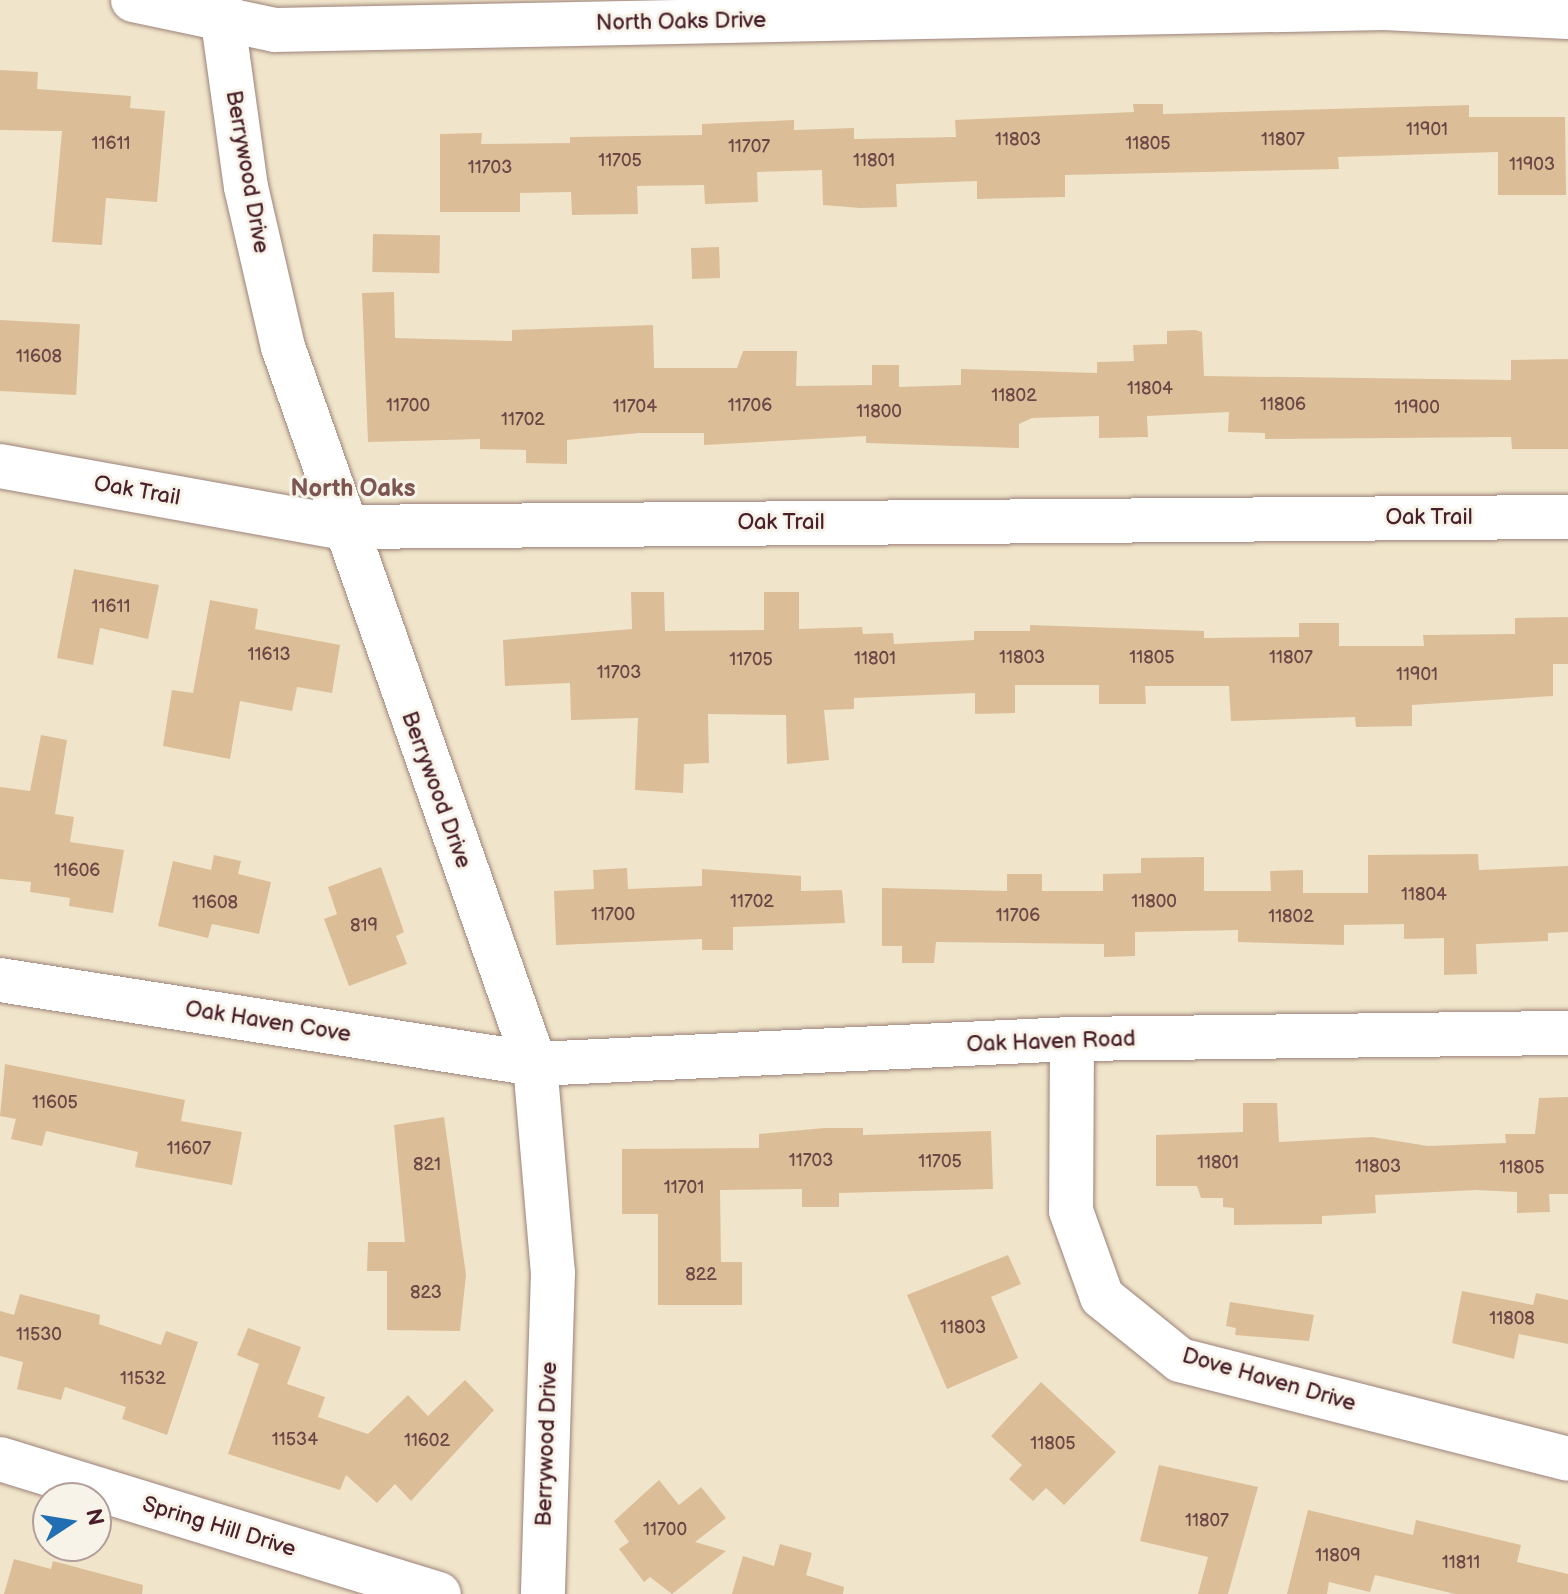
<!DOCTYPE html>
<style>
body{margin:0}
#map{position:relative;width:1568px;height:1594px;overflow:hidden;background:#f0e5ca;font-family:"Balsamiq Sans",sans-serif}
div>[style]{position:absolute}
.building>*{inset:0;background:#dbbd98;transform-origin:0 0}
.roads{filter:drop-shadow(0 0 2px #9d827a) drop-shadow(0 0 2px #9d827a)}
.minor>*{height:44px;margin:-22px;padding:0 22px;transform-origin:22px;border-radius:22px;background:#fff}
span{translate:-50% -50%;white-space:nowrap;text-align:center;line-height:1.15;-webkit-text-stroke:6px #f7f3e8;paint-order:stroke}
.number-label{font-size:18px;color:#6e4646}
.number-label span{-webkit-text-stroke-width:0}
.street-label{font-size:22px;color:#4a1f2b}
.neighbourhood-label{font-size:24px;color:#7d5651;font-weight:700}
.north{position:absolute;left:32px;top:1482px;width:80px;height:80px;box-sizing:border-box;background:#f7f3e8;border:2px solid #b29e9c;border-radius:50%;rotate:78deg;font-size:22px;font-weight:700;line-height:32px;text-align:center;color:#4a1f2b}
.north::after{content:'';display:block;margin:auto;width:28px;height:36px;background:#1f6fb2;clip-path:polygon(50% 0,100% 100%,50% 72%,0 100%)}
</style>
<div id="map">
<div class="building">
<div style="clip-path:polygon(0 70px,38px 72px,37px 89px,131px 96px,130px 108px,165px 111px,157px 202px,106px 198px,102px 245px,52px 242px,62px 131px,0 130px)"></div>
<div style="clip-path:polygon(1133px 104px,1163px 104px,1163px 114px,1469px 105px,1469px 117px,1565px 117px,1566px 195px,1498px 195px,1498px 152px,1338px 157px,1339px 169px,1065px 175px,1065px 197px,977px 199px,977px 181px,896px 184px,897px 207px,860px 208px,823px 205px,822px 170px,757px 172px,758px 202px,705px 204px,704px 185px,637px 186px,638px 214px,572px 215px,571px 192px,520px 193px,520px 212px,440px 212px,440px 134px,482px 133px,481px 144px,570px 143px,570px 137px,702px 135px,702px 124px,794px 120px,794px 130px,854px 128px,854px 139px,956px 137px,955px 120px,1134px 112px)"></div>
<div style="left:373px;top:234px;width:67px;height:38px;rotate:1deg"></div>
<div style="left:719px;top:247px;width:31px;height:28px;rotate:88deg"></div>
<div style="clip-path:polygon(394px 292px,395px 338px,512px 341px,512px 330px,653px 325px,654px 368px,737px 368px,743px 351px,797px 351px,796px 386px,872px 385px,872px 365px,899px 365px,899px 387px,961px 385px,961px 369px,1097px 373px,1097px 362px,1134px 361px,1133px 345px,1167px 344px,1167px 331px,1195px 330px,1202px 332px,1204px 376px,1511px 380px,1511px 360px,1568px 359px,1568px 449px,1512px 449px,1511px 437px,1265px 439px,1265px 433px,1228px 432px,1229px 412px,1147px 416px,1148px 437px,1099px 438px,1099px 416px,1032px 418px,1019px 424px,1019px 448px,866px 443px,866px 436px,704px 445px,704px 433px,639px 433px,567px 440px,567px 464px,526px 463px,526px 450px,480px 449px,480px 439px,368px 442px,362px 293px)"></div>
<div style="left:0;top:320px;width:80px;height:71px;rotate:3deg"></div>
<div style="clip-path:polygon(74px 569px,159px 585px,148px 639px,100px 628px,93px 665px,57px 658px)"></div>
<div style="clip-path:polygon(631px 592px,664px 592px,665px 631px,764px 630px,764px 592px,799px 592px,799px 629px,862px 627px,863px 634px,893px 633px,894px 644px,974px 640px,974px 631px,1030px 631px,1030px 625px,1204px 631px,1204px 638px,1299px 637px,1299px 623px,1339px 623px,1339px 646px,1424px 646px,1423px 635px,1515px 634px,1515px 618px,1568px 617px,1568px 664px,1553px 664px,1553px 696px,1412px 705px,1412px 726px,1356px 727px,1355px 717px,1231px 721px,1229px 686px,1145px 686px,1146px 704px,1099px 704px,1099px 685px,1015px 685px,1015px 713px,975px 714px,975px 693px,854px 698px,854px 709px,824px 710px,829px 760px,787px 764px,786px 715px,708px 714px,709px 763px,684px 764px,683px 793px,635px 790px,638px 718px,571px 720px,570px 683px,505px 686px,503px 640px,632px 629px)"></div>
<div style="clip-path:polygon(210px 600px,258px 609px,255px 629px,340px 645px,332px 693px,297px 687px,292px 711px,240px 701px,230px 759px,163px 746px,172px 690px,193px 693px)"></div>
<div style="clip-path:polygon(41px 735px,67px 740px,55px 814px,74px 817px,70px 842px,124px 850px,113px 913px,69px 906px,70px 898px,30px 892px,31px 882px,0 879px,0 787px,30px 791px)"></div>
<div style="clip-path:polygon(1478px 854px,1479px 870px,1568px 866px,1568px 932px,1548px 933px,1548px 941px,1476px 944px,1477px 974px,1444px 975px,1444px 938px,1404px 939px,1404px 924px,1344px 925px,1344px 945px,1238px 942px,1238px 930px,1135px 932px,1135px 956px,1104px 957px,1104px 944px,936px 942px,934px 963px,902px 963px,902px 946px,882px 946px,882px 888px,1007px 891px,1007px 874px,1042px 874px,1042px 891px,1103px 891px,1103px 874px,1141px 873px,1141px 858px,1204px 857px,1204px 891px,1271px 891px,1270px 871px,1303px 870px,1303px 893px,1368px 893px,1368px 855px)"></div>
<div style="clip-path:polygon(214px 855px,241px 861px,238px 874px,271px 882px,259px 934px,212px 924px,208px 938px,158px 926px,173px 861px,211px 870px)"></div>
<div style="clip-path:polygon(381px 867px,404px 932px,396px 936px,407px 964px,349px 986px,324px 919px,337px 914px,328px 887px)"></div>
<div style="clip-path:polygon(627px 868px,628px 889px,702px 886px,702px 869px,801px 876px,801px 891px,842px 890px,845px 923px,733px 927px,733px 950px,702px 950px,702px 939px,556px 945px,554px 891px,594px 889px,593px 870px)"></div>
<div style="clip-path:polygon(5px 1064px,185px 1100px,181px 1121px,242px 1132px,232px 1185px,135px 1167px,138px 1152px,46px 1131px,42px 1146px,11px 1139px,16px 1119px,0 1116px)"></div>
<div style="clip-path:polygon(1568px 1097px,1568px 1194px,1549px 1194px,1550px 1212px,1517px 1213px,1517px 1192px,1476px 1190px,1375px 1195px,1376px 1213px,1322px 1216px,1322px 1224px,1234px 1225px,1234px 1208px,1223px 1207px,1223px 1198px,1201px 1198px,1197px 1186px,1156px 1186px,1156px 1135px,1243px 1132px,1243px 1103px,1277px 1103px,1279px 1142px,1372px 1137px,1428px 1146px,1506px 1143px,1505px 1134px,1535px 1134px,1539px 1098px)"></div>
<div style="clip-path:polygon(444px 1117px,466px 1275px,460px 1331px,387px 1330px,387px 1271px,367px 1271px,368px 1242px,405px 1242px,394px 1125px)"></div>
<div style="clip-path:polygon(824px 1128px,863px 1128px,863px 1135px,991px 1131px,993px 1189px,839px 1193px,839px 1207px,802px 1207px,802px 1189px,720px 1190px,721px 1262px,742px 1262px,742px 1305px,658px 1305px,658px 1214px,622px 1214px,622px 1149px,759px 1148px,759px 1134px)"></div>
<div style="clip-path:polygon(1008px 1255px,1021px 1284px,991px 1297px,1018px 1358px,947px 1389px,907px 1295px)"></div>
<div style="clip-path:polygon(1462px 1291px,1533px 1305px,1536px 1293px,1568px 1300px,1568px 1344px,1519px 1334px,1514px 1359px,1452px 1343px)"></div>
<div style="clip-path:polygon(20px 1294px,100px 1315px,99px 1324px,161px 1345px,166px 1331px,198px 1342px,167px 1435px,122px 1419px,126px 1407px,65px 1387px,61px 1400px,17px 1389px,23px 1362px,0 1356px,0 1311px,14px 1315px)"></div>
<div style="clip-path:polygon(1230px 1302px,1314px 1315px,1309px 1341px,1235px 1335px,1236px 1328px,1226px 1326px)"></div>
<div style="clip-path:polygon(248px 1328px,301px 1347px,287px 1384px,325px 1397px,318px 1417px,368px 1434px,408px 1395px,428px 1416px,465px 1380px,494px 1410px,411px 1501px,395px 1484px,377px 1503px,346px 1475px,340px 1490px,228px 1454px,259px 1364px,237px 1355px)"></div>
<div style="clip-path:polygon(1041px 1382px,1116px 1452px,1064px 1505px,1046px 1488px,1033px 1501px,1009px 1479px,1022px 1465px,991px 1436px)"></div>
<div style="clip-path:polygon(1159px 1465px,1258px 1487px,1228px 1594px,1198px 1594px,1208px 1557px,1140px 1541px)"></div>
<div style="clip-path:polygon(659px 1480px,679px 1505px,701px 1487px,726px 1518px,695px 1542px,726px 1551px,672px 1594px,650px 1577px,644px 1582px,619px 1549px,629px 1542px,614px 1521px)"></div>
<div style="clip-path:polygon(1308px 1510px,1413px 1535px,1416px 1520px,1521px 1545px,1517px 1562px,1568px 1574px,1568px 1594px,1455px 1594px,1375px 1575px,1370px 1592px,1329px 1582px,1327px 1594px,1287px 1594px)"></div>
<div style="clip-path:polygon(780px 1544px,812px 1553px,806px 1575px,844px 1587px,843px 1594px,732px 1594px,743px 1556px,774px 1566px)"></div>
<div style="clip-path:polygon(14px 1559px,51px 1569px,53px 1561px,143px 1585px,142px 1594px,4px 1594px)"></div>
</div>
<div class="roads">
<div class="minor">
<div style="left:133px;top:0;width:145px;rotate:11.9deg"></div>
<div style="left:275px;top:30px;width:1109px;rotate:-1.14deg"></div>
<div style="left:1384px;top:8px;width:184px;rotate:2.8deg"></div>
<div style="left:220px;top:0;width:189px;rotate:82.1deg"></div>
<div style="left:246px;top:187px;width:164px;rotate:77deg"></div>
<div style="left:283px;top:347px;width:760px;rotate:70.64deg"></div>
<div style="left:535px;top:1064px;width:209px;rotate:85.1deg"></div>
<div style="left:553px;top:1272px;width:322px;rotate:91.8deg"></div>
<div style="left:0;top:466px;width:345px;rotate:10.2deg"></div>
<div style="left:340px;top:527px;width:1228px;rotate:-0.47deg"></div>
<div style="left:0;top:980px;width:542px;rotate:8.92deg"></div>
<div style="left:535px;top:1064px;width:538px;rotate:-2.67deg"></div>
<div style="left:1072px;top:1039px;width:496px;rotate:-0.7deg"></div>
<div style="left:1072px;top:1039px;width:172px;rotate:90.3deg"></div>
<div style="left:1071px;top:1211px;width:91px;rotate:70.2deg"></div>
<div style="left:1102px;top:1297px;width:100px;rotate:38.9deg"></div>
<div style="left:1180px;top:1360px;width:400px;rotate:14.3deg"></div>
<div style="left:0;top:1459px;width:459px;rotate:17.1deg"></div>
</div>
</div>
<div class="number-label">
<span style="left:1427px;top:130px">11901</span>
<span style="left:1018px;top:140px">11803</span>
<span style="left:1283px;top:140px">11807</span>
<span style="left:111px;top:144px">11611</span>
<span style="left:1148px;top:144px">11805</span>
<span style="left:749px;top:147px">11707</span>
<span style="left:620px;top:161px">11705</span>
<span style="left:874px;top:161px">11801</span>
<span style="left:1532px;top:165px">11903</span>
<span style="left:490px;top:168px">11703</span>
<span style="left:39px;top:357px">11608</span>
<span style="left:1150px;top:389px">11804</span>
<span style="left:1014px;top:396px">11802</span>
<span style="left:1283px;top:405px">11806</span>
<span style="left:408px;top:406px">11700</span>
<span style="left:750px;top:406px">11706</span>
<span style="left:635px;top:407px">11704</span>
<span style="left:1417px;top:408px">11900</span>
<span style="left:879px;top:412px">11800</span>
<span style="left:523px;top:420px">11702</span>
<span style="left:111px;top:607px">11611</span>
<span style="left:269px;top:655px">11613</span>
<span style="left:1022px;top:658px">11803</span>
<span style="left:1152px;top:658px">11805</span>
<span style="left:1291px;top:658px">11807</span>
<span style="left:875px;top:659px">11801</span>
<span style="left:751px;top:660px">11705</span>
<span style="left:619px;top:673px">11703</span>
<span style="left:1417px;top:675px">11901</span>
<span style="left:77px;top:871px">11606</span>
<span style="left:1424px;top:895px">11804</span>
<span style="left:752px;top:902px">11702</span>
<span style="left:1154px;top:902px">11800</span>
<span style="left:215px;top:903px">11608</span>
<span style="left:613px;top:915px">11700</span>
<span style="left:1018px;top:916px">11706</span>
<span style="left:1291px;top:917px">11802</span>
<span style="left:364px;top:926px">819</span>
<span style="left:55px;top:1103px">11605</span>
<span style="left:189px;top:1149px">11607</span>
<span style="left:811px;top:1161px">11703</span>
<span style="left:940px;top:1162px">11705</span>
<span style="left:1218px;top:1163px">11801</span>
<span style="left:427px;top:1165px">821</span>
<span style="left:1378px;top:1167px">11803</span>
<span style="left:1522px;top:1168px">11805</span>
<span style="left:684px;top:1188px">11701</span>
<span style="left:701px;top:1275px">822</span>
<span style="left:426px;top:1293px">823</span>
<span style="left:1512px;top:1319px">11808</span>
<span style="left:963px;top:1328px">11803</span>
<span style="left:39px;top:1335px">11530</span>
<span style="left:143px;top:1379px">11532</span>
<span style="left:295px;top:1440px">11534</span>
<span style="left:427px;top:1441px">11602</span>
<span style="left:1053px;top:1444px">11805</span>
<span style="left:1207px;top:1521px">11807</span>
<span style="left:665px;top:1530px">11700</span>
<span style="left:1338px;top:1556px">11809</span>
<span style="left:1461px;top:1563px">11811</span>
</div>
<div class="street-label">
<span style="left:681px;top:22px;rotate:-1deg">North Oaks Drive</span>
<span style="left:247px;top:172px;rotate:80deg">Berrywood Drive</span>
<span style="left:137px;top:491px;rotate:10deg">Oak Trail</span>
<span style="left:1429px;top:518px">Oak Trail</span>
<span style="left:781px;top:523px">Oak Trail</span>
<span style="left:436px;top:790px;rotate:70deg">Berrywood Drive</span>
<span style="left:268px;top:1022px;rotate:9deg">Oak Haven Cove</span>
<span style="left:1051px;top:1042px;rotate:-2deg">Oak Haven Road</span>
<span style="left:1269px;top:1380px;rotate:16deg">Dove Haven Drive</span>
<span style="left:547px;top:1444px;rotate:-88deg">Berrywood Drive</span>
<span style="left:219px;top:1527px;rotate:17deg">Spring Hill Drive</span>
</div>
<div class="neighbourhood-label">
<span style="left:353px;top:489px">North Oaks</span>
</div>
<div class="north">N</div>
</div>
